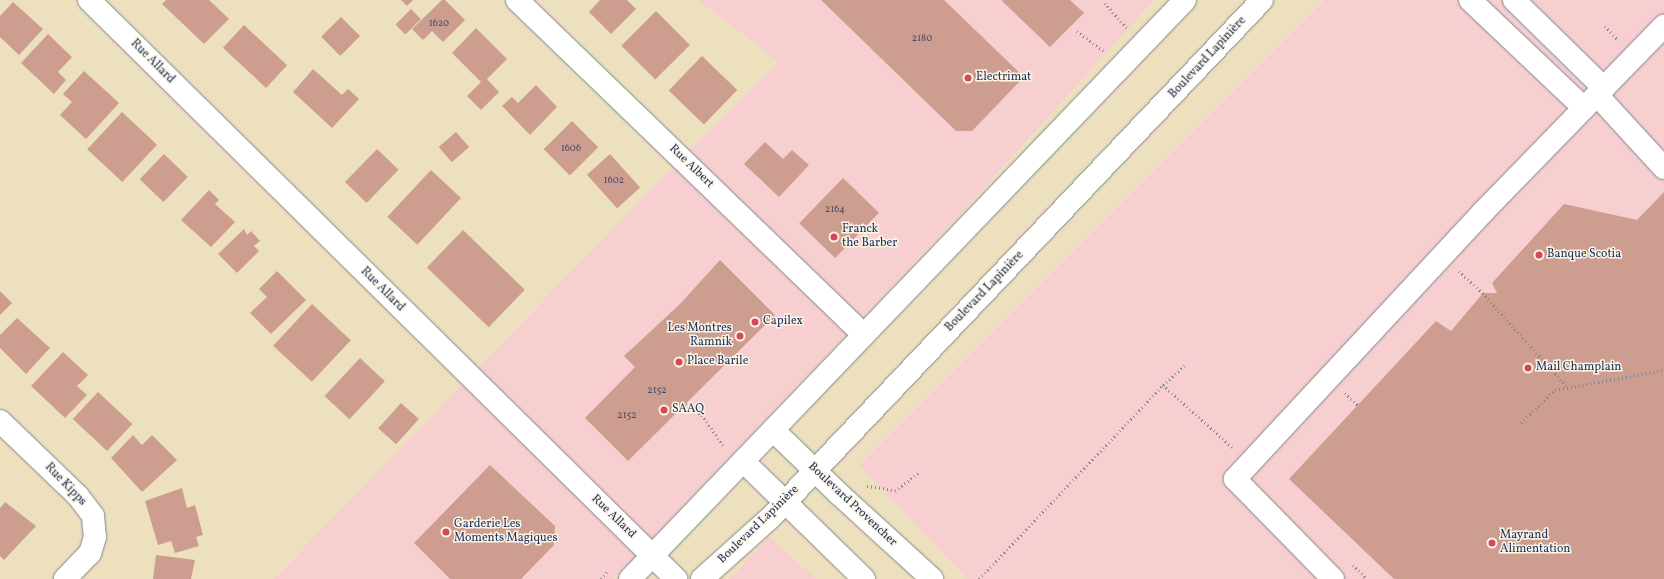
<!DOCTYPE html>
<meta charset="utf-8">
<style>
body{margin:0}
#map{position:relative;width:1664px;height:579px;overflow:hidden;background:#ede0be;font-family:Vollkorn,serif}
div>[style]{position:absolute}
.built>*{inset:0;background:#f7cfd1}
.building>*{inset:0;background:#cd9e8f;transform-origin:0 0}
.path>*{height:2.5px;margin-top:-1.25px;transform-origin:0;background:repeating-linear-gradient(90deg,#84888e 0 1px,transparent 0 4px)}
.roads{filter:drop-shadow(0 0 1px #84888e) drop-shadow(0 0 1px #84888e)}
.minor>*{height:22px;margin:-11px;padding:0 11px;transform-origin:11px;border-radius:11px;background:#fff}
.major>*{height:22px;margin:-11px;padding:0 11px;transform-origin:11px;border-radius:11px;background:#fff}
.dots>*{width:11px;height:11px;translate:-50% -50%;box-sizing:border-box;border:2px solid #fcf5e5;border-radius:50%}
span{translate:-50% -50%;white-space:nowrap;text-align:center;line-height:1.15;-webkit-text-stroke:3px #fcf5e5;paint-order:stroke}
.number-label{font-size:10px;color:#484b6a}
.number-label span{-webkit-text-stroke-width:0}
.street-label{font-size:12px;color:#1b2f5e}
.poi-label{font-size:12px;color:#1b2f5e}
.left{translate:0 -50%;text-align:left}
.right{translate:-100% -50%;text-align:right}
</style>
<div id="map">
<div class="built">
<div style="clip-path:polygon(698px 0,1154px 0,951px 224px,614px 579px,274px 579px,666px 174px,779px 62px)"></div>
<div style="clip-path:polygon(1324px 0,1664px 0,1664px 579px,968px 579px,859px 465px)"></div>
<div style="clip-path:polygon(769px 537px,816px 579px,730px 579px)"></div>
</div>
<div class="building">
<div style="clip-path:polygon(166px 0,209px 0,229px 19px,204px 44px,162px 4px)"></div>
<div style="clip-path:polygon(401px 0,413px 0,407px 6px)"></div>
<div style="clip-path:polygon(442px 0,445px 0,465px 20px,443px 42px,432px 31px,423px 40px,412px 29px)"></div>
<div style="clip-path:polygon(600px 0,627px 0,636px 9px,611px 34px,589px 12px)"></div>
<div style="clip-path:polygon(821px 0,944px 0,1024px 77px,972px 131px,956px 131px)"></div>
<div style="clip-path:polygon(1001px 0,1070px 0,1084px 13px,1050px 47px)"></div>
<div style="clip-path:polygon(13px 2px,43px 29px,19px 55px,0 37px,0 16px)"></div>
<div style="left:411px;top:9px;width:14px;height:22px;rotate:45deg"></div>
<div style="left:656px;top:11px;width:48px;height:49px;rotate:45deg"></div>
<div style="left:341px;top:17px;width:27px;height:28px;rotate:45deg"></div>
<div style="left:244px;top:25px;width:59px;height:31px;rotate:43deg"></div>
<div style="clip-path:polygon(476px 28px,507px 59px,487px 79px,499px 92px,481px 110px,467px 96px,481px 82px,452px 53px)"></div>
<div style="clip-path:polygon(48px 34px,72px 57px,58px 72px,66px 80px,54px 94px,21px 63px)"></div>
<div style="left:702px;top:56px;width:49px;height:48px;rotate:44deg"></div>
<div style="clip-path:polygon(313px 69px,342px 95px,348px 89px,359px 99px,332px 128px,293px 92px)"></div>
<div style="clip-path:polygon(84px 71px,119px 103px,86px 139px,60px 115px,72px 102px,63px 94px)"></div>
<div style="clip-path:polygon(536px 85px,557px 107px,530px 135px,502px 106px,512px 97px,518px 103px)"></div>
<div style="left:122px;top:112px;width:48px;height:51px;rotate:43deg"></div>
<div style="left:572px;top:121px;width:37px;height:40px;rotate:45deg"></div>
<div style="left:456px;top:132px;width:20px;height:23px;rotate:49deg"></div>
<div style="clip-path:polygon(765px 142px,783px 159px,792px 150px,809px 165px,779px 197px,744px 164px)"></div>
<div style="left:377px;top:149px;width:30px;height:46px;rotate:44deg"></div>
<div style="left:164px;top:154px;width:33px;height:35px;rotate:44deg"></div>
<div style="left:610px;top:154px;width:45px;height:31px;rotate:48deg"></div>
<div style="left:431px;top:170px;width:41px;height:64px;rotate:43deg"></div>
<div style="left:843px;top:178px;width:50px;height:63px;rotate:44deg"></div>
<div style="clip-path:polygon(209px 190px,219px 200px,215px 204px,235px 222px,211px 247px,181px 220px)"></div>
<div style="clip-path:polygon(1664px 192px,1664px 579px,1394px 579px,1289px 479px,1436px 321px,1451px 331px,1483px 293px,1497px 293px,1492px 283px,1564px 204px,1637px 220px)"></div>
<div style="clip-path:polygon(244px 229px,247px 235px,251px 231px,260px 241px,254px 246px,259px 251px,237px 273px,218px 254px)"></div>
<div style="left:463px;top:230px;width:86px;height:52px;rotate:44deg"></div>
<div style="clip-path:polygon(720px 260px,775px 315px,628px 461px,585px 418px,635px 367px,624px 356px,680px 304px)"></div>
<div style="clip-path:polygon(277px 271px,306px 300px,271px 334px,250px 313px,267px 297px,259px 289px)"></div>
<div style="clip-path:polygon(0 291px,12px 303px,0 315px)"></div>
<div style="left:312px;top:304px;width:53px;height:57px;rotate:43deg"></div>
<div style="clip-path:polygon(17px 318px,50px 348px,26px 374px,0 348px,0 335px)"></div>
<div style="clip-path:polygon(63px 352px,88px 375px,77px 386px,87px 395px,65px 418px,31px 386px)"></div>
<div style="left:360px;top:358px;width:34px;height:52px;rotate:43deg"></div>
<div style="left:98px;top:392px;width:47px;height:37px;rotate:43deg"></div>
<div style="left:401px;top:403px;width:24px;height:34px;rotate:42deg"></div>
<div style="clip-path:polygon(133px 435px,142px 445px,152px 435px,177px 460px,142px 492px,111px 458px)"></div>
<div style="clip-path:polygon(490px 465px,555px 526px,554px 545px,521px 579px,450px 579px,414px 543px)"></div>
<div style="clip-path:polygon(182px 488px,187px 508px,195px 505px,203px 535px,196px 537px,199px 546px,175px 553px,171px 541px,158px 545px,145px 501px)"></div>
<div style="clip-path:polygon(5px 502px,36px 526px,4px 560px,0 556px,0 508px)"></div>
<div style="clip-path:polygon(156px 555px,195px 560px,191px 579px,153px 579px)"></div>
</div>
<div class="path">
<div style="left:1105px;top:3px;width:33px;rotate:49deg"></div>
<div style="left:1605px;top:26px;width:19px;rotate:47deg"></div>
<div style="left:1077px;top:31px;width:34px;rotate:37deg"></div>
<div style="left:1459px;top:271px;width:33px;rotate:43deg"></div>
<div style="left:1483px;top:293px;width:127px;rotate:48.2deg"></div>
<div style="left:1163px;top:385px;width:30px;rotate:-42deg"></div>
<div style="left:1345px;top:393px;width:18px;rotate:43deg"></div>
<div style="left:686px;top:404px;width:19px;rotate:35deg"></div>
<div style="left:702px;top:415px;width:39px;rotate:55deg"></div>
<div style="left:1521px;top:423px;width:47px;rotate:-44.1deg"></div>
<div style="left:1555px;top:390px;width:111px;rotate:-10.4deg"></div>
<div style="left:867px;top:486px;width:16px;rotate:7deg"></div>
<div style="left:883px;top:488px;width:12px;rotate:14deg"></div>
<div style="left:895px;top:491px;width:29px;rotate:-38deg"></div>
<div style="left:1353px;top:565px;width:20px;rotate:45deg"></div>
<div style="left:601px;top:579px;width:9px;rotate:-49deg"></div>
<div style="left:979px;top:579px;width:267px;rotate:-46.5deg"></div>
<div style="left:1163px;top:385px;width:94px;rotate:42deg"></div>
</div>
<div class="roads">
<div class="minor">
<div style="left:89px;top:0;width:825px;rotate:44.61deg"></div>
<div style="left:517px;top:0;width:482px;rotate:44deg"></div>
<div style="left:1470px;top:0;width:157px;rotate:43.5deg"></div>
<div style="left:1514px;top:0;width:126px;rotate:44.4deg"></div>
<div style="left:1597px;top:95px;width:99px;rotate:47.5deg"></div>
<div style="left:0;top:421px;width:108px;rotate:43.9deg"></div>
<div style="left:78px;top:496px;width:25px;rotate:53deg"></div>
<div style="left:93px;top:516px;width:21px;rotate:85deg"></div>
<div style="left:95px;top:537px;width:17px;rotate:107deg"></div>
<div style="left:90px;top:553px;width:36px;rotate:134deg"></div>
<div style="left:773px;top:430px;width:92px;rotate:44.1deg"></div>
<div style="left:839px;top:494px;width:126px;rotate:42.4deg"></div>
<div style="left:743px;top:461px;width:169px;rotate:44.3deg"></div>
<div style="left:1333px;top:579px;width:140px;rotate:-134.4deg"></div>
<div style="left:1235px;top:479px;width:364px;rotate:-47.1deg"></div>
<div style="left:1483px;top:212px;width:260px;rotate:-45.8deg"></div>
</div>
<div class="major">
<div style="left:630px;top:579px;width:802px;rotate:-46.21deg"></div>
<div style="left:702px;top:579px;width:91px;rotate:-41.9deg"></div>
<div style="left:770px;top:518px;width:714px;rotate:-46.47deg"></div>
</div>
</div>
<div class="dots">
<div style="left:968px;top:78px;background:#d1495b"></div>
<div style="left:834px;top:237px;background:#d1495b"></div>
<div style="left:1539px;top:255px;background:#d1495b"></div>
<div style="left:755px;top:322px;background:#d1495b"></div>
<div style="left:740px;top:336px;background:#d1495b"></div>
<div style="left:679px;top:362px;background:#d1495b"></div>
<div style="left:1528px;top:368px;background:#d1495b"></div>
<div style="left:664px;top:410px;background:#d1495b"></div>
<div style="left:446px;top:532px;background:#d1495b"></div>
<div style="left:1492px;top:543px;background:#d1495b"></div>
</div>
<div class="number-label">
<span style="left:439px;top:24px">1620</span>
<span style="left:922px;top:39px">2180</span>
<span style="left:571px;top:149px">1606</span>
<span style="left:614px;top:181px">1602</span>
<span style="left:835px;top:210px">2164</span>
<span style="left:657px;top:391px">2152</span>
<span style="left:627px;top:416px">2152</span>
</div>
<div class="street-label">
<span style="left:1208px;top:58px;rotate:-47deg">Boulevard Lapinière</span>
<span style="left:152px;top:62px;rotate:45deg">Rue Allard</span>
<span style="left:691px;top:167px;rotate:44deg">Rue Albert</span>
<span style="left:382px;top:290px;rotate:45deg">Rue Allard</span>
<span style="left:985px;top:292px;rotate:-46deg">Boulevard Lapinière</span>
<span style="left:65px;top:485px;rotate:46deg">Rue Kipps</span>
<span style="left:852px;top:505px;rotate:43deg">Boulevard Provencher</span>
<span style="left:613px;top:517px;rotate:44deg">Rue Allard</span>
<span style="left:759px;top:525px;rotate:-44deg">Boulevard Lapinière</span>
</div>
<div class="poi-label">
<span class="left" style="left:976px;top:78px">Electrimat</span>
<span class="left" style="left:842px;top:237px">Franck<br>the Barber</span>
<span class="left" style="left:1547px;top:255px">Banque Scotia</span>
<span class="left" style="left:763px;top:322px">Capilex</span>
<span class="right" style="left:732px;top:336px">Les Montres<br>Ramnik</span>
<span class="left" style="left:687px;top:362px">Place Barile</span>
<span class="left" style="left:1536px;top:368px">Mail Champlain</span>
<span class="left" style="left:672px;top:410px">SAAQ</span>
<span class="left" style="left:454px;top:532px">Garderie Les<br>Moments Magiques</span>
<span class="left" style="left:1500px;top:543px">Mayrand<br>Alimentation</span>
</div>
</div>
